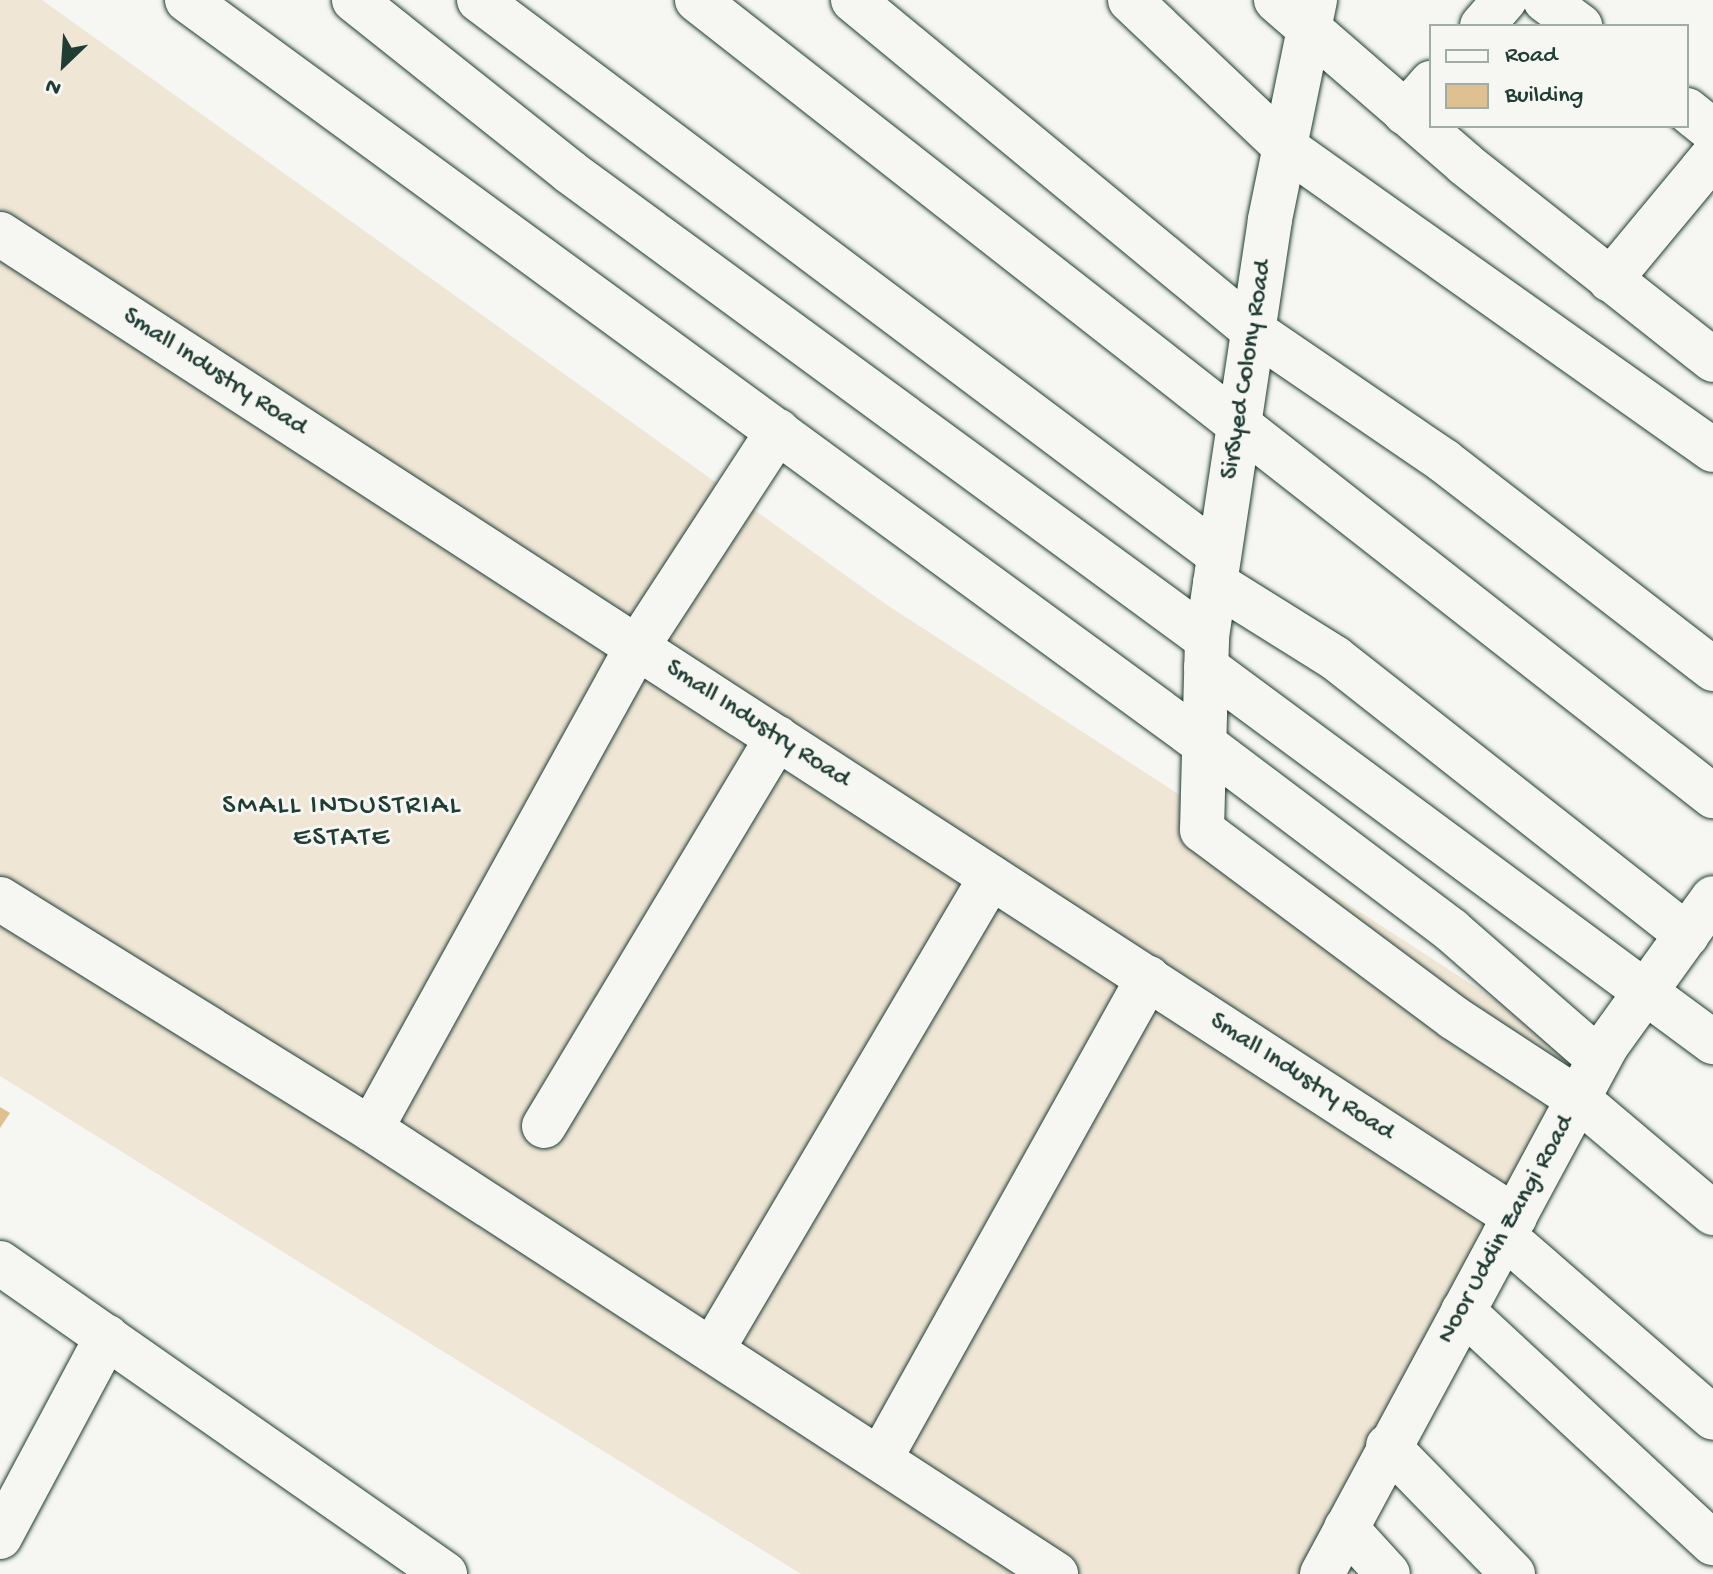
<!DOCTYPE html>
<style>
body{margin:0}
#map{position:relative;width:1713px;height:1574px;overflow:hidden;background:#f6f6f2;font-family:"Gochi Hand",sans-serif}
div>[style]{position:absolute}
.built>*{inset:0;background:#efe6d5}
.building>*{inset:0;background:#dec091}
.roads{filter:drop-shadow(0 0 2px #1f3d34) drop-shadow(0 0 2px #1f3d34)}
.minor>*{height:44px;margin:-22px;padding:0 22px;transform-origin:22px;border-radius:22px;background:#f6f6f2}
span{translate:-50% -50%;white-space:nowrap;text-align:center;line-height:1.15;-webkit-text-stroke:6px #f6f6f2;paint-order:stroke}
.street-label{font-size:26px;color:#1f3d34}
.neighbourhood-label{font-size:28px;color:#1f3d34;letter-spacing:2px}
.legend{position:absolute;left:1429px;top:24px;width:260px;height:104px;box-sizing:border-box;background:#f6f6f2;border:2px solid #a0aca6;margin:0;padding:10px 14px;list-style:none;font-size:24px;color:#1f3d34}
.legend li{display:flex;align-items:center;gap:16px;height:40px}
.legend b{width:40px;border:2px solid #a0aca6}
.north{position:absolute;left:24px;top:24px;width:80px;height:80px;-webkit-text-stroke:6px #f6f6f2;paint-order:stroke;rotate:205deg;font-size:22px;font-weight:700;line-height:32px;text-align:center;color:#1f3d34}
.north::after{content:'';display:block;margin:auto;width:28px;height:36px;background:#1f3d34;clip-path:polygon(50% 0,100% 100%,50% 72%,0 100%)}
</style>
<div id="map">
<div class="built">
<div style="clip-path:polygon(0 0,42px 0,887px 605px,1585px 1058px,1307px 1574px,801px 1574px,0 1076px)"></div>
</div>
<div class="building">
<div style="clip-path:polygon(0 1107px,10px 1113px,0 1128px)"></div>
</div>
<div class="roads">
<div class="minor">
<div style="left:187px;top:0;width:1259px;rotate:36.18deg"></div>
<div style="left:1203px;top:743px;width:311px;rotate:37deg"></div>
<div style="left:1451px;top:930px;width:196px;rotate:41.1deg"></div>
<div style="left:354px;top:0;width:276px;rotate:38.5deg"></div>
<div style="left:570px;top:172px;width:790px;rotate:36.25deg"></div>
<div style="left:479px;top:0;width:925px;rotate:36.87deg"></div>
<div style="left:697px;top:0;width:1291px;rotate:38.08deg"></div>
<div style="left:853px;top:0;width:521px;rotate:39.55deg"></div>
<div style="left:1255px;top:332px;width:229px;rotate:34.3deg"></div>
<div style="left:1444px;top:461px;width:340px;rotate:37.7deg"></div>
<div style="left:1130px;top:0;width:214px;rotate:43.5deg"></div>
<div style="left:1285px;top:147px;width:524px;rotate:35.3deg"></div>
<div style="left:1276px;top:0;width:250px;rotate:40.9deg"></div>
<div style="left:1465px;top:164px;width:316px;rotate:38.3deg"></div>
<div style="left:1315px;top:0;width:225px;rotate:101.6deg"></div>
<div style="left:1270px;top:220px;width:424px;rotate:98.6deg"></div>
<div style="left:1207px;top:639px;width:191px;rotate:91.5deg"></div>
<div style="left:1202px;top:830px;width:314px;rotate:36.7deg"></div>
<div style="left:1454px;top:1018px;width:148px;rotate:33.2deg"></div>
<div style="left:1578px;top:1099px;width:177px;rotate:40.2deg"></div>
<div style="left:1545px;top:0;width:44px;rotate:36.6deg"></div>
<div style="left:1482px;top:26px;width:35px;rotate:-49deg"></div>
<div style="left:1687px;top:110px;width:33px;rotate:39deg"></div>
<div style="left:1405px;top:113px;width:40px;rotate:-49deg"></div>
<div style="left:0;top:234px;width:1806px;rotate:32.98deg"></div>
<div style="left:1610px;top:280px;width:161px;rotate:-50.3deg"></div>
<div style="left:1215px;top:583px;width:142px;rotate:32deg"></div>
<div style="left:1335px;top:658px;width:448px;rotate:38.2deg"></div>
<div style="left:1206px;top:667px;width:631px;rotate:36.49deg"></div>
<div style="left:0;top:899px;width:437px;rotate:31.8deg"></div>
<div style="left:371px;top:1129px;width:817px;rotate:33.01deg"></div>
<div style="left:544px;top:1126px;width:453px;rotate:-59deg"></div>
<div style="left:371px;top:1129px;width:551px;rotate:-61.11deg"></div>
<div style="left:637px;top:647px;width:258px;rotate:-56.9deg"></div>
<div style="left:1504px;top:1236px;width:277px;rotate:41deg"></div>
<div style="left:0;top:1263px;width:543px;rotate:34.95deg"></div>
<div style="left:1463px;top:1311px;width:341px;rotate:42.9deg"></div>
<div style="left:712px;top:1350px;width:549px;rotate:-59.47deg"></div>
<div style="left:1388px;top:1446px;width:179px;rotate:45.7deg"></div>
<div style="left:880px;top:1459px;width:551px;rotate:-60.87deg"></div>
<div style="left:1346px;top:1528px;width:62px;rotate:47.6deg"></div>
<div style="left:0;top:1537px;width:227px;rotate:-61.9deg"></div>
<div style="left:1322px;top:1574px;width:601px;rotate:-61.69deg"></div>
<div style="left:1607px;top:1045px;width:181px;rotate:-54.2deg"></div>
</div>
</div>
<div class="street-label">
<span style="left:1248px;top:370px;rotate:-81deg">SirSyed Colony Road</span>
<span style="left:214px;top:373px;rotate:33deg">Small Industry Road</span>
<span style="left:757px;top:725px;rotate:33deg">Small Industry Road</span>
<span style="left:1301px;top:1078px;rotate:33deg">Small Industry Road</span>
<span style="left:1507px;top:1230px;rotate:-61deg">Noor Uddin Zangi Road</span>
</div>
<div class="neighbourhood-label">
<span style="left:342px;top:823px">SMALL INDUSTRIAL<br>ESTATE</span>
</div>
<ul class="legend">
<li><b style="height:10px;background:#f6f6f2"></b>Road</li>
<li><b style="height:22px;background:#dec091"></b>Building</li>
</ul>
<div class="north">N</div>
</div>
